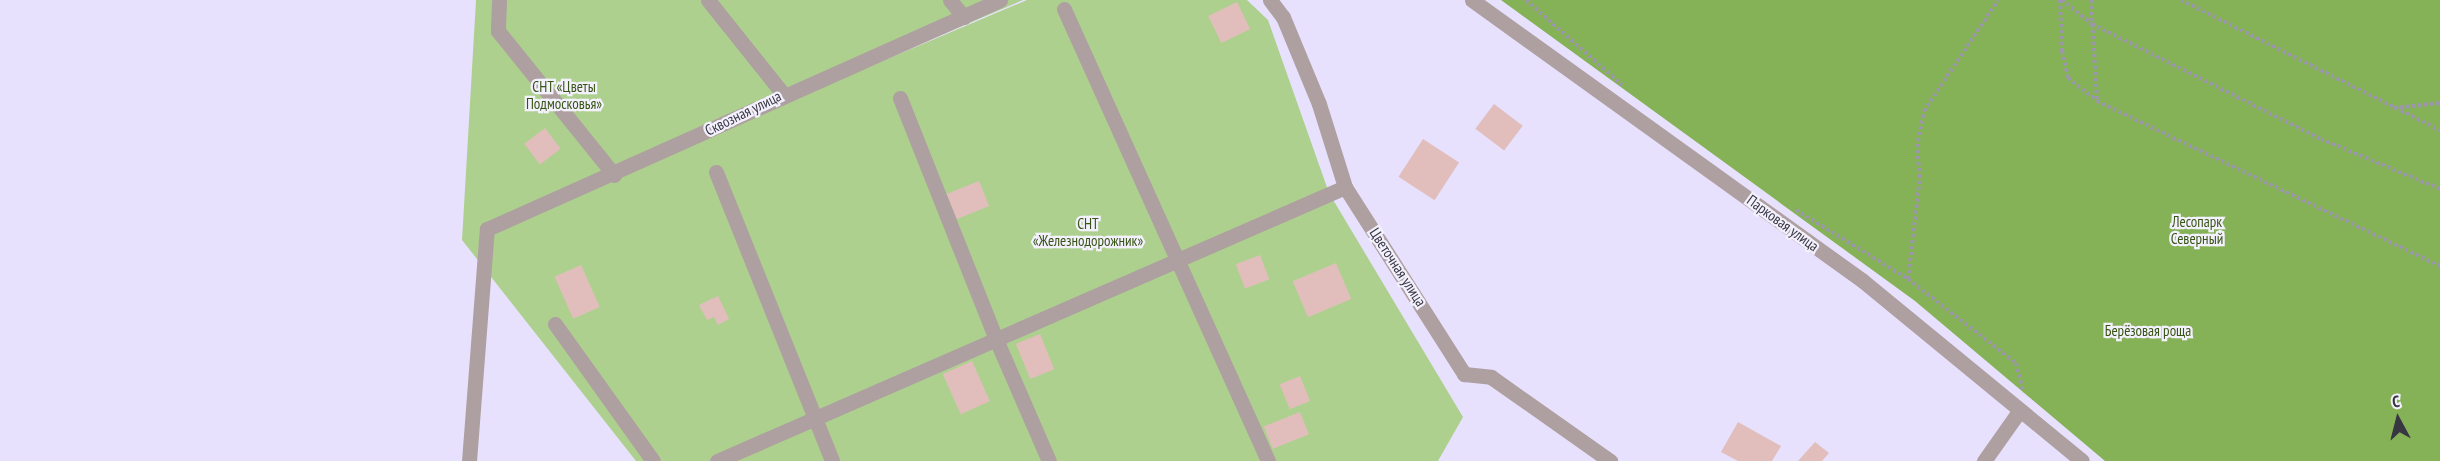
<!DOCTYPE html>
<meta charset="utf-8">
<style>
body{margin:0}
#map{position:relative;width:2440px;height:461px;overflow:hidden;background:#e7e1fe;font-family:"PT Sans Narrow",sans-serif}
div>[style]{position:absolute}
.green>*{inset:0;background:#aed08e}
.forest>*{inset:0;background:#86b257}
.building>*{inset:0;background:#e1bebc;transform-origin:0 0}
.path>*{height:4px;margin-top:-2px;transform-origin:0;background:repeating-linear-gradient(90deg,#9c97ac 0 3px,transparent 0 6px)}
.minor>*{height:15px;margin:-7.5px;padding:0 7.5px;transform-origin:7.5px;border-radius:7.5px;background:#ae9fa0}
span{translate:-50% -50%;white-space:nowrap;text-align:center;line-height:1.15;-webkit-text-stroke:4.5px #f3f1fd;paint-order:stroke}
.park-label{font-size:15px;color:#385414}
.street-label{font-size:15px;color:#383641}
.north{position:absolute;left:2368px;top:389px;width:60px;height:60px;-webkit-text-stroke:4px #f3f1fd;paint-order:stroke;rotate:353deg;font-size:16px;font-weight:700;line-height:24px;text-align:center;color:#383641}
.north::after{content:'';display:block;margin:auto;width:21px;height:27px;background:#383641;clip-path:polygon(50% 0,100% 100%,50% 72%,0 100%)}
</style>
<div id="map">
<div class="green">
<div style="clip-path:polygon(476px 0,1023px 0,757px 114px,1027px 0,1247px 0,1268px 20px,1329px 193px,1463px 417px,1438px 461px,636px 461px,462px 240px)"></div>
</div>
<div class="forest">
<div style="clip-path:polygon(1501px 0,2440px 0,2440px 461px,2105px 461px,1915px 301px)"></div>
</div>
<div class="building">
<div style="left:1237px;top:2px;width:30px;height:32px;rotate:64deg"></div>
<div style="left:1494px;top:104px;width:36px;height:31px;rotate:37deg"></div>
<div style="left:545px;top:128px;width:26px;height:26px;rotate:53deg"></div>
<div style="left:1423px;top:139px;width:43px;height:45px;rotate:33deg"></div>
<div style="left:979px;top:181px;width:27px;height:35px;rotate:68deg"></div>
<div style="left:1260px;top:255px;width:26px;height:26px;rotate:69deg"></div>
<div style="left:1336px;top:263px;width:39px;height:47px;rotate:67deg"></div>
<div style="left:581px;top:265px;width:46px;height:29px;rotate:66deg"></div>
<div style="clip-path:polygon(718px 296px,729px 319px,718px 325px,714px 317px,707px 320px,699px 305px)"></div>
<div style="left:1040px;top:334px;width:38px;height:26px;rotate:68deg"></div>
<div style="left:972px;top:361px;width:44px;height:32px;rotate:66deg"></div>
<div style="left:1300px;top:376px;width:27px;height:22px;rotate:68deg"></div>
<div style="left:1300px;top:412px;width:24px;height:39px;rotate:68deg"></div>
<div style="clip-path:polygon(1738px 422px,1781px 446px,1772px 461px,1738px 461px,1721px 452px)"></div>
<div style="clip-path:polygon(1815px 442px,1829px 453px,1822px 461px,1798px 461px)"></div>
</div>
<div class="path">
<div style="left:1526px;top:0;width:128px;rotate:41.5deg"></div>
<div style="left:2060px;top:0;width:51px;rotate:87.8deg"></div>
<div style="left:2062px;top:51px;width:28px;rotate:77deg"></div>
<div style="left:2068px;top:78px;width:37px;rotate:38deg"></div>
<div style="left:2097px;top:101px;width:381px;rotate:25.7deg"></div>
<div style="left:2062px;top:0;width:38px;rotate:39deg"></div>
<div style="left:2092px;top:24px;width:256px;rotate:26.7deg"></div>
<div style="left:2321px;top:139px;width:129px;rotate:22.8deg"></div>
<div style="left:2091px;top:0;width:101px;rotate:86.6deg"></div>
<div style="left:2181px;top:0;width:290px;rotate:26.7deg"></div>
<div style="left:2394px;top:108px;width:46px;rotate:-6.2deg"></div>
<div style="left:1796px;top:210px;width:132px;rotate:31.6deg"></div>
<div style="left:1908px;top:279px;width:137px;rotate:37.9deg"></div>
<div style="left:2016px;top:363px;width:30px;rotate:76deg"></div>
<div style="left:1908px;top:279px;width:103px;rotate:-83.3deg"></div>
<div style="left:1920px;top:177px;width:30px;rotate:-96deg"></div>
<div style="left:1917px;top:147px;width:37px;rotate:-79deg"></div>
<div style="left:1924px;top:111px;width:133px;rotate:-56.3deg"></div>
</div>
<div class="minor">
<div style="left:499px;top:0;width:31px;rotate:92deg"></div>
<div style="left:498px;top:31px;width:185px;rotate:51.1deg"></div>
<div style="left:708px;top:0;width:120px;rotate:51.4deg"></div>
<div style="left:950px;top:0;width:22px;rotate:51deg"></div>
<div style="left:1270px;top:0;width:21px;rotate:53deg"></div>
<div style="left:1283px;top:17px;width:94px;rotate:67.5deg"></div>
<div style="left:1319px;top:104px;width:87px;rotate:72.6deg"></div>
<div style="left:1345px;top:187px;width:222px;rotate:57.5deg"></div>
<div style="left:1464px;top:374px;width:27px;rotate:6deg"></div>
<div style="left:1491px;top:377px;width:146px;rotate:35.2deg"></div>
<div style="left:1472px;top:0;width:481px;rotate:35.7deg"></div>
<div style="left:1863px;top:281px;width:283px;rotate:39.4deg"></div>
<div style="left:1064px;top:9px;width:496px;rotate:65.7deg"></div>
<div style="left:900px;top:98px;width:257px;rotate:68.3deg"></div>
<div style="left:995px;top:337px;width:135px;rotate:66.5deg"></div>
<div style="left:716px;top:172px;width:311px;rotate:68.1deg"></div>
<div style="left:555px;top:324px;width:168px;rotate:54.4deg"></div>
<div style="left:469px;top:461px;width:233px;rotate:-85.6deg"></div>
<div style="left:487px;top:229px;width:562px;rotate:-24.06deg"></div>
<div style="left:717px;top:461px;width:685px;rotate:-23.57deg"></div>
<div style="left:1984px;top:461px;width:62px;rotate:-54.8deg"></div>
</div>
<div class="park-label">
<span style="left:564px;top:95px">СНТ «Цветы<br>Подмосковья»</span>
<span style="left:2197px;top:230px">Лесопарк<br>Северный</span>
<span style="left:1088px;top:232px">СНТ<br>«Железнодорожник»</span>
<span style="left:2148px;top:331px">Берёзовая роща</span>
</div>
<div class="street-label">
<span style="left:743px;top:113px;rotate:-26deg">Сквозная улица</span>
<span style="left:1783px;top:223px;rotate:36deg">Парковая улица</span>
<span style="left:1398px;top:267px;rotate:57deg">Цветочная улица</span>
</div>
<div class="north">С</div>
</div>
